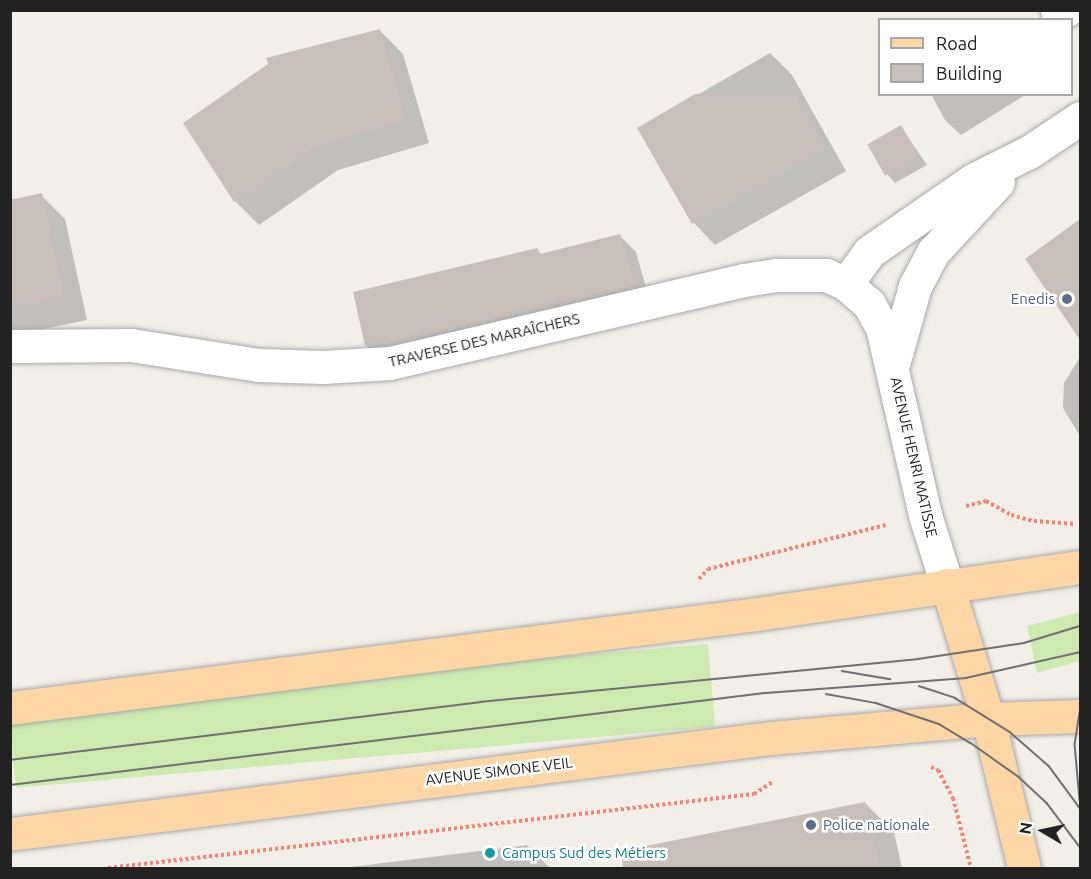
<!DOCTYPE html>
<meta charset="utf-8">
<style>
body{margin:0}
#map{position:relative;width:1091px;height:879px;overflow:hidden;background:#f2efe9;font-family:Ubuntu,sans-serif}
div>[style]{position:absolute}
.grass>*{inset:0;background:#cdebb0;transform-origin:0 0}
.shadow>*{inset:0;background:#0003}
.building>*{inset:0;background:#c7bfb8;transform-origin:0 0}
.path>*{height:4px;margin-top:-2px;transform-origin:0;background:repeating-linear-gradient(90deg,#fa8072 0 3px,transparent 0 6px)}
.roads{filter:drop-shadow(0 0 2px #a9a9a9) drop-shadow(0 0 2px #a9a9a9)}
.minor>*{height:33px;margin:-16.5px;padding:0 16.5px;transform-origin:16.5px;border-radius:16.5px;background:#fff}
.major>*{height:33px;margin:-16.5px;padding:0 16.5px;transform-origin:16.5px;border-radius:16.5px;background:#fcd6a4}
.tram>*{height:1.5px;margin:-0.75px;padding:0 0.75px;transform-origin:0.75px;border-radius:0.75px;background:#707070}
.dots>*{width:16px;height:16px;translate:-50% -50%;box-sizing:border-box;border:3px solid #fff;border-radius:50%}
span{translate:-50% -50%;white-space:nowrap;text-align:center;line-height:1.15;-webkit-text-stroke:5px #fff;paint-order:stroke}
.service-label{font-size:15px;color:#4e5e75}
.right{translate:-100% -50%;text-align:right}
.left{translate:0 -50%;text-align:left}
.street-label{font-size:15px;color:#222}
.culture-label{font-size:15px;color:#0d838f}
.frame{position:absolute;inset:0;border:12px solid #222;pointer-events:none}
.legend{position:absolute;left:878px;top:18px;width:195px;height:78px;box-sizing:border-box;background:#fff;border:2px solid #a7a7a7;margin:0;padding:8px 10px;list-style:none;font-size:18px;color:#222}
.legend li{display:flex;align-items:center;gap:12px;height:30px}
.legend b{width:30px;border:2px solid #a7a7a7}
.north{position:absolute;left:1013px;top:801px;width:60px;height:60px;-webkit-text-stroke:4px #fff;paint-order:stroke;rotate:279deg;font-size:16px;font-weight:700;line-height:24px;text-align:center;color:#222}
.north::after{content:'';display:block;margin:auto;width:21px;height:27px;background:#222;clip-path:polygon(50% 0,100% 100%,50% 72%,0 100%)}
</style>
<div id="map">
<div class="grass">
<div style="clip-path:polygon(1080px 612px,1080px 661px,1037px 673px,1027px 626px)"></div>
<div style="left:708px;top:644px;width:83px;height:702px;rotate:85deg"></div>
</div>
<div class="shadow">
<div style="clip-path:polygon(380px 31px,403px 54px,429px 143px,338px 170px,259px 225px,235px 201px,185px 124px)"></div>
<div style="clip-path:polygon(770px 53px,792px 75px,846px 171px,715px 245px,694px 223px,645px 138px,645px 125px)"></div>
<div style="clip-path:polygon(931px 94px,1025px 94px,1025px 95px,961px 135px,945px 120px)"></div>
<div style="clip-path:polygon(901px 127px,927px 165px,895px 183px,887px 174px)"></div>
<div style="clip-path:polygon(41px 195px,65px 219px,87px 320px,10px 336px,10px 202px)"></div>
<div style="clip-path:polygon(1080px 221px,1080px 337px,1027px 259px)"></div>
<div style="clip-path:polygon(620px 236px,636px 252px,650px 302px,382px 361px,366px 345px,536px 249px,542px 255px)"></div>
<div style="clip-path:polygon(1080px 357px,1080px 436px,1063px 408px,1064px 383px)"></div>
<div style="clip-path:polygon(865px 803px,894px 832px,902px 868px,645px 868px,640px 849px)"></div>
<div style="clip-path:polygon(527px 845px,550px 868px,343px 868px)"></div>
</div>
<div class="building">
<div style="clip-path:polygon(380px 29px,406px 120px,314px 147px,234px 202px,183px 123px,268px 64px,266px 58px)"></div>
<div style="clip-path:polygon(695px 94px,795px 94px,825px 148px,692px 224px,637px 128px)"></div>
<div style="left:901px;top:125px;width:36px;height:39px;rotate:60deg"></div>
<div style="clip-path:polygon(42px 193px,64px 296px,10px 307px,10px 200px)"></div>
<div style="clip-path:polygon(1080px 219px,1080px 340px,1025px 259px)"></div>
<div style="clip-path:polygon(620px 234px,635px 286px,387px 344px,365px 346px,353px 292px,537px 248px,540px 254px)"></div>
<div style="clip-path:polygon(865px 802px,881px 868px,623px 868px,621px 851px)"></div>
</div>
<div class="path">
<div style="left:966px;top:506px;width:21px;rotate:-14deg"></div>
<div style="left:986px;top:501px;width:29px;rotate:29deg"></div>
<div style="left:1011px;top:515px;width:24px;rotate:15deg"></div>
<div style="left:1034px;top:521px;width:42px;rotate:4.1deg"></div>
<div style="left:699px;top:579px;width:13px;rotate:-48deg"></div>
<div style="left:708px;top:569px;width:183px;rotate:-13.9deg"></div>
<div style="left:931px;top:767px;width:8px;rotate:23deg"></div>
<div style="left:938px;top:770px;width:32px;rotate:62deg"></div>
<div style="left:953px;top:798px;width:72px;rotate:75.6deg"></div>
<div style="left:108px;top:868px;width:650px;rotate:-6.53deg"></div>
<div style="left:754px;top:794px;width:24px;rotate:-33deg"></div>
</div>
<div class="roads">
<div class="minor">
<div style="left:1057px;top:10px;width:10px"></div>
<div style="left:846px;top:284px;width:39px;rotate:-54deg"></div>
<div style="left:869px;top:252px;width:126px;rotate:-34.7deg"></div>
<div style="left:973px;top:180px;width:63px;rotate:-26.6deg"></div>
<div style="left:1029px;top:152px;width:61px;rotate:-33.7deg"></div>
<div style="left:10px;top:346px;width:121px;rotate:-0.5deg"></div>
<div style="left:131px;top:345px;width:129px;rotate:8.9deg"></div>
<div style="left:258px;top:365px;width:65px;rotate:1.8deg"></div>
<div style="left:323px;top:367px;width:67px;rotate:-3.4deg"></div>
<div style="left:390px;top:363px;width:364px;rotate:-13.2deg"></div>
<div style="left:744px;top:280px;width:33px;rotate:-9deg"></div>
<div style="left:777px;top:275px;width:49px"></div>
<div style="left:826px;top:275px;width:22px;rotate:24deg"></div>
<div style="left:846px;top:284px;width:30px;rotate:41deg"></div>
<div style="left:869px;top:304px;width:26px;rotate:61deg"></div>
<div style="left:882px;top:327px;width:193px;rotate:77.1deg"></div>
<div style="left:925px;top:515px;width:73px;rotate:72.6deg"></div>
<div style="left:893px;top:364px;width:81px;rotate:-74.2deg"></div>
<div style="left:915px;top:286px;width:40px;rotate:-62deg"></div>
<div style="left:934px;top:251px;width:94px;rotate:-47.2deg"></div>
</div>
<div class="major">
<div style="left:947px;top:585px;width:140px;rotate:73deg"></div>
<div style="left:988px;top:719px;width:153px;rotate:76.4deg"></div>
<div style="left:10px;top:708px;width:753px;rotate:-7.17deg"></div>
<div style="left:757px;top:614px;width:326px;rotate:-8.3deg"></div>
<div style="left:10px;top:834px;width:767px;rotate:-7.19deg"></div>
<div style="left:771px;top:738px;width:218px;rotate:-5deg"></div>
<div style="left:988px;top:719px;width:92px;rotate:-1.9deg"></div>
</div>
</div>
<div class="tram">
<div style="left:842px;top:671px;width:49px;rotate:9.5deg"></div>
<div style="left:919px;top:686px;width:38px;rotate:18deg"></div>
<div style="left:955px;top:698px;width:65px;rotate:31.7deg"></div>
<div style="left:1010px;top:732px;width:52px;rotate:41.1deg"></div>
<div style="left:1049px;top:766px;width:52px;rotate:53.6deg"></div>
<div style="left:826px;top:694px;width:51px;rotate:10.2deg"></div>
<div style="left:876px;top:703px;width:66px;rotate:18.4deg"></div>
<div style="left:939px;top:724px;width:37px;rotate:31deg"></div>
<div style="left:971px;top:743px;width:59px;rotate:35.3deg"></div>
<div style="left:1019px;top:777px;width:38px;rotate:43deg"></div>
<div style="left:1047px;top:803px;width:55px;rotate:53.1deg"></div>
<div style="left:1080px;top:713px;width:31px;rotate:99deg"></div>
<div style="left:1075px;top:744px;width:56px;rotate:84.9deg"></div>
<div style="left:10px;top:760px;width:474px;rotate:-7deg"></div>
<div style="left:480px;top:702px;width:440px;rotate:-5.6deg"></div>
<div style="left:918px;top:659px;width:107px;rotate:-8.6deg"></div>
<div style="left:1024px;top:643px;width:59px;rotate:-16.9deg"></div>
<div style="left:10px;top:785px;width:762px;rotate:-6.94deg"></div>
<div style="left:766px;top:693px;width:201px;rotate:-4.3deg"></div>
<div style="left:966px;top:678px;width:117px;rotate:-12.8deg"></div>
</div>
<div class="dots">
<div style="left:1067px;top:299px;background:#5c6f8a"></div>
<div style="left:811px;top:825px;background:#5c6f8a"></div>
<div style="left:490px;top:853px;background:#0f9aa8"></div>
</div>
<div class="service-label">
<span class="right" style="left:1055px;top:299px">Enedis</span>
<span class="left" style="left:823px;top:825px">Police nationale</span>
</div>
<div class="street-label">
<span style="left:484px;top:340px;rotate:-13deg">TRAVERSE DES MARAÎCHERS</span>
<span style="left:914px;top:457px;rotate:77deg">AVENUE HENRI MATISSE</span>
<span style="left:499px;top:771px;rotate:-7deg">AVENUE SIMONE VEIL</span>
</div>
<div class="culture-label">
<span class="left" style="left:502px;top:853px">Campus Sud des Métiers</span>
</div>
<div class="frame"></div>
<ul class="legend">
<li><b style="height:8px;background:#fcd6a4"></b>Road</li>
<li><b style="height:16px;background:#c7bfb8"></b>Building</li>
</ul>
<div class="north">N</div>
</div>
